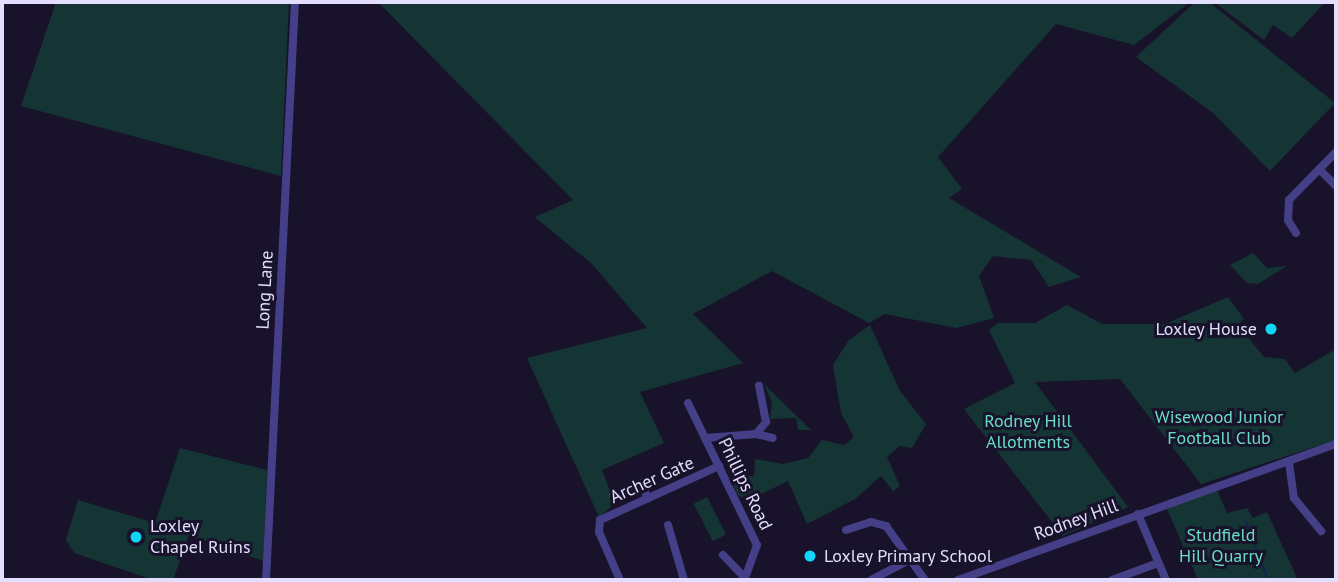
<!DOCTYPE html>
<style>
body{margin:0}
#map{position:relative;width:1338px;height:582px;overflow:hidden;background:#18122b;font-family:"PT Sans",sans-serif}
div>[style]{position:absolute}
.green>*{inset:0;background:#153535;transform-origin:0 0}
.stream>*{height:2px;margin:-1px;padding:0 1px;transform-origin:1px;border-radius:1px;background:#0f234d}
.minor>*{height:8px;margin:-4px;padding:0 4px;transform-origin:4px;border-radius:4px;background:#453f88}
.dots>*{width:19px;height:19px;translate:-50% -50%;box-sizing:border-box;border:4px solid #18122b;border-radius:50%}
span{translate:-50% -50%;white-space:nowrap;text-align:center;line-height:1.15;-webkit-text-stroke:6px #18122b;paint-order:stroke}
.street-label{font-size:18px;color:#e3ddfe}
.poi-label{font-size:18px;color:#e3ddfe}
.right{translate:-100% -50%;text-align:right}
.left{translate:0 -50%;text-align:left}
.park-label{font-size:18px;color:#6addc5}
.frame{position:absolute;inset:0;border:4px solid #e3ddfe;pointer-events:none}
</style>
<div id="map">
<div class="green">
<div style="clip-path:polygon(56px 2px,289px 2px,281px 176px,21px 106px)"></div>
<div style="clip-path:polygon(378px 2px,1190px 2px,1134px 45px,1056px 24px,938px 157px,962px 189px,949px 198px,1081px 277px,1049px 287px,1031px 260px,993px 256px,979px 276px,994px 318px,956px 328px,885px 314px,869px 323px,772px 271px,693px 314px,743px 363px,640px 392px,664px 443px,602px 470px,615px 504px,599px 517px,527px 358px,647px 328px,592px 264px,535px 217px,573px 200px)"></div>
<div style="clip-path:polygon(1195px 2px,1209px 2px,1335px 103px,1270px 171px,1213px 113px,1136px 57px)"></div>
<div style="clip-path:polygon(1214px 2px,1325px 2px,1292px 38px,1273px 25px,1264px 40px)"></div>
<div style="clip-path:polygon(1253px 253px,1267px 268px,1287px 266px,1258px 284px,1247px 283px,1230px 265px)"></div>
<div style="clip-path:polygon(1228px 297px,1244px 319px,1238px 325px,1264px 357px,1285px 359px,1295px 373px,1336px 349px,1336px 440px,1201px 484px,1120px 379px,1035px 382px,1128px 507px,1063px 536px,964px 409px,1015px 383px,989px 330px,998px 323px,1035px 323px,1067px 305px,1102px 324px,1165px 324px)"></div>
<div style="clip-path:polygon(870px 325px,900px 391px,926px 424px,912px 448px,900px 446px,887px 457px,900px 486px,893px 491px,881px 476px,855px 499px,807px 524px,788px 481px,747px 501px,738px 495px,730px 478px,754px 476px,755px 459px,783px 464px,808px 458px,822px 440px,844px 445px,854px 437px,841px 413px,833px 365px,848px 341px)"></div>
<div style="clip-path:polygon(764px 384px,811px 430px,798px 430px,796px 418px,770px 419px,772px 402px)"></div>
<div style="clip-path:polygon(180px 448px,267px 470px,263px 561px,189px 535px,173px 580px,153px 580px,74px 553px,66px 540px,78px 500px,155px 523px)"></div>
<div style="clip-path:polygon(1217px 490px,1227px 513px,1247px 508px,1253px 518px,1267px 512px,1298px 580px,1198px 580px,1167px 509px)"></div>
<div style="left:707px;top:497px;width:42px;height:15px;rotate:63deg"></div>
</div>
<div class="stream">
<div style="left:1246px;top:522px;width:62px;rotate:69.2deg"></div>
</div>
<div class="minor">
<div style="left:1319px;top:169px;width:24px;rotate:45deg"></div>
<div style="left:1296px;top:233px;width:15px;rotate:-122deg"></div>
<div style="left:1288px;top:220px;width:20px;rotate:-87deg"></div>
<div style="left:1289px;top:200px;width:67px;rotate:-45.6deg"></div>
<div style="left:688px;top:403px;width:158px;rotate:64.1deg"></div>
<div style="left:757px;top:545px;width:37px;rotate:110deg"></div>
<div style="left:756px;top:434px;width:17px;rotate:13deg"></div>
<div style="left:706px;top:438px;width:50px;rotate:-4.6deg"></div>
<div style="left:756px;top:434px;width:16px;rotate:-50deg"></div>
<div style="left:766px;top:422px;width:37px;rotate:-101deg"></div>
<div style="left:1289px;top:463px;width:35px;rotate:82deg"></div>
<div style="left:1294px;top:498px;width:43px;rotate:50.7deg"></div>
<div style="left:613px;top:495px;width:30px;rotate:-23deg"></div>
<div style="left:641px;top:483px;width:17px;rotate:66deg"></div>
<div style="left:1138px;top:514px;width:72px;rotate:67deg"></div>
<div style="left:668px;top:525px;width:57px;rotate:73.8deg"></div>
<div style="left:846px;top:530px;width:26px;rotate:-18deg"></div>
<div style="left:871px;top:522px;width:16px;rotate:15deg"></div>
<div style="left:886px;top:526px;width:67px;rotate:54.2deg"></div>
<div style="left:723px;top:555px;width:32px;rotate:46deg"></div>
<div style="left:266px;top:580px;width:579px;rotate:-87.13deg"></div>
<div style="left:620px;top:580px;width:52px;rotate:-113.6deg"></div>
<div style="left:599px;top:532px;width:12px;rotate:-85deg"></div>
<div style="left:600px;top:520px;width:131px;rotate:-24.4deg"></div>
<div style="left:871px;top:580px;width:47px;rotate:-27.6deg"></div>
<div style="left:958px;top:580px;width:402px;rotate:-19.8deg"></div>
<div style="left:1112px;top:580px;width:49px;rotate:-20.3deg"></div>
</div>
<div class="dots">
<div style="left:1271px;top:329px;background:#10d6f7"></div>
<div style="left:136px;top:537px;background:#10d6f7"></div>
<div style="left:810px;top:556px;background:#10d6f7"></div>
</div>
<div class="street-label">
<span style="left:265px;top:290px;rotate:-87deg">Long Lane</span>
<span style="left:652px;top:480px;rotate:-24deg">Archer Gate</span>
<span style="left:745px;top:484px;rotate:64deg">Phillips Road</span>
<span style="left:1076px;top:520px;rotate:-20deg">Rodney Hill</span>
</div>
<div class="poi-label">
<span class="right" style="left:1257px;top:329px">Loxley House</span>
<span class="left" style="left:150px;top:537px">Loxley<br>Chapel Ruins</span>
<span class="left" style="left:824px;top:556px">Loxley Primary School</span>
</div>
<div class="park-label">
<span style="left:1219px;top:428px">Wisewood Junior<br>Football Club</span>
<span style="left:1028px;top:432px">Rodney Hill<br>Allotments</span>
<span style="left:1221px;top:546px">Studfield<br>Hill Quarry</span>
</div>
<div class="frame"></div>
</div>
